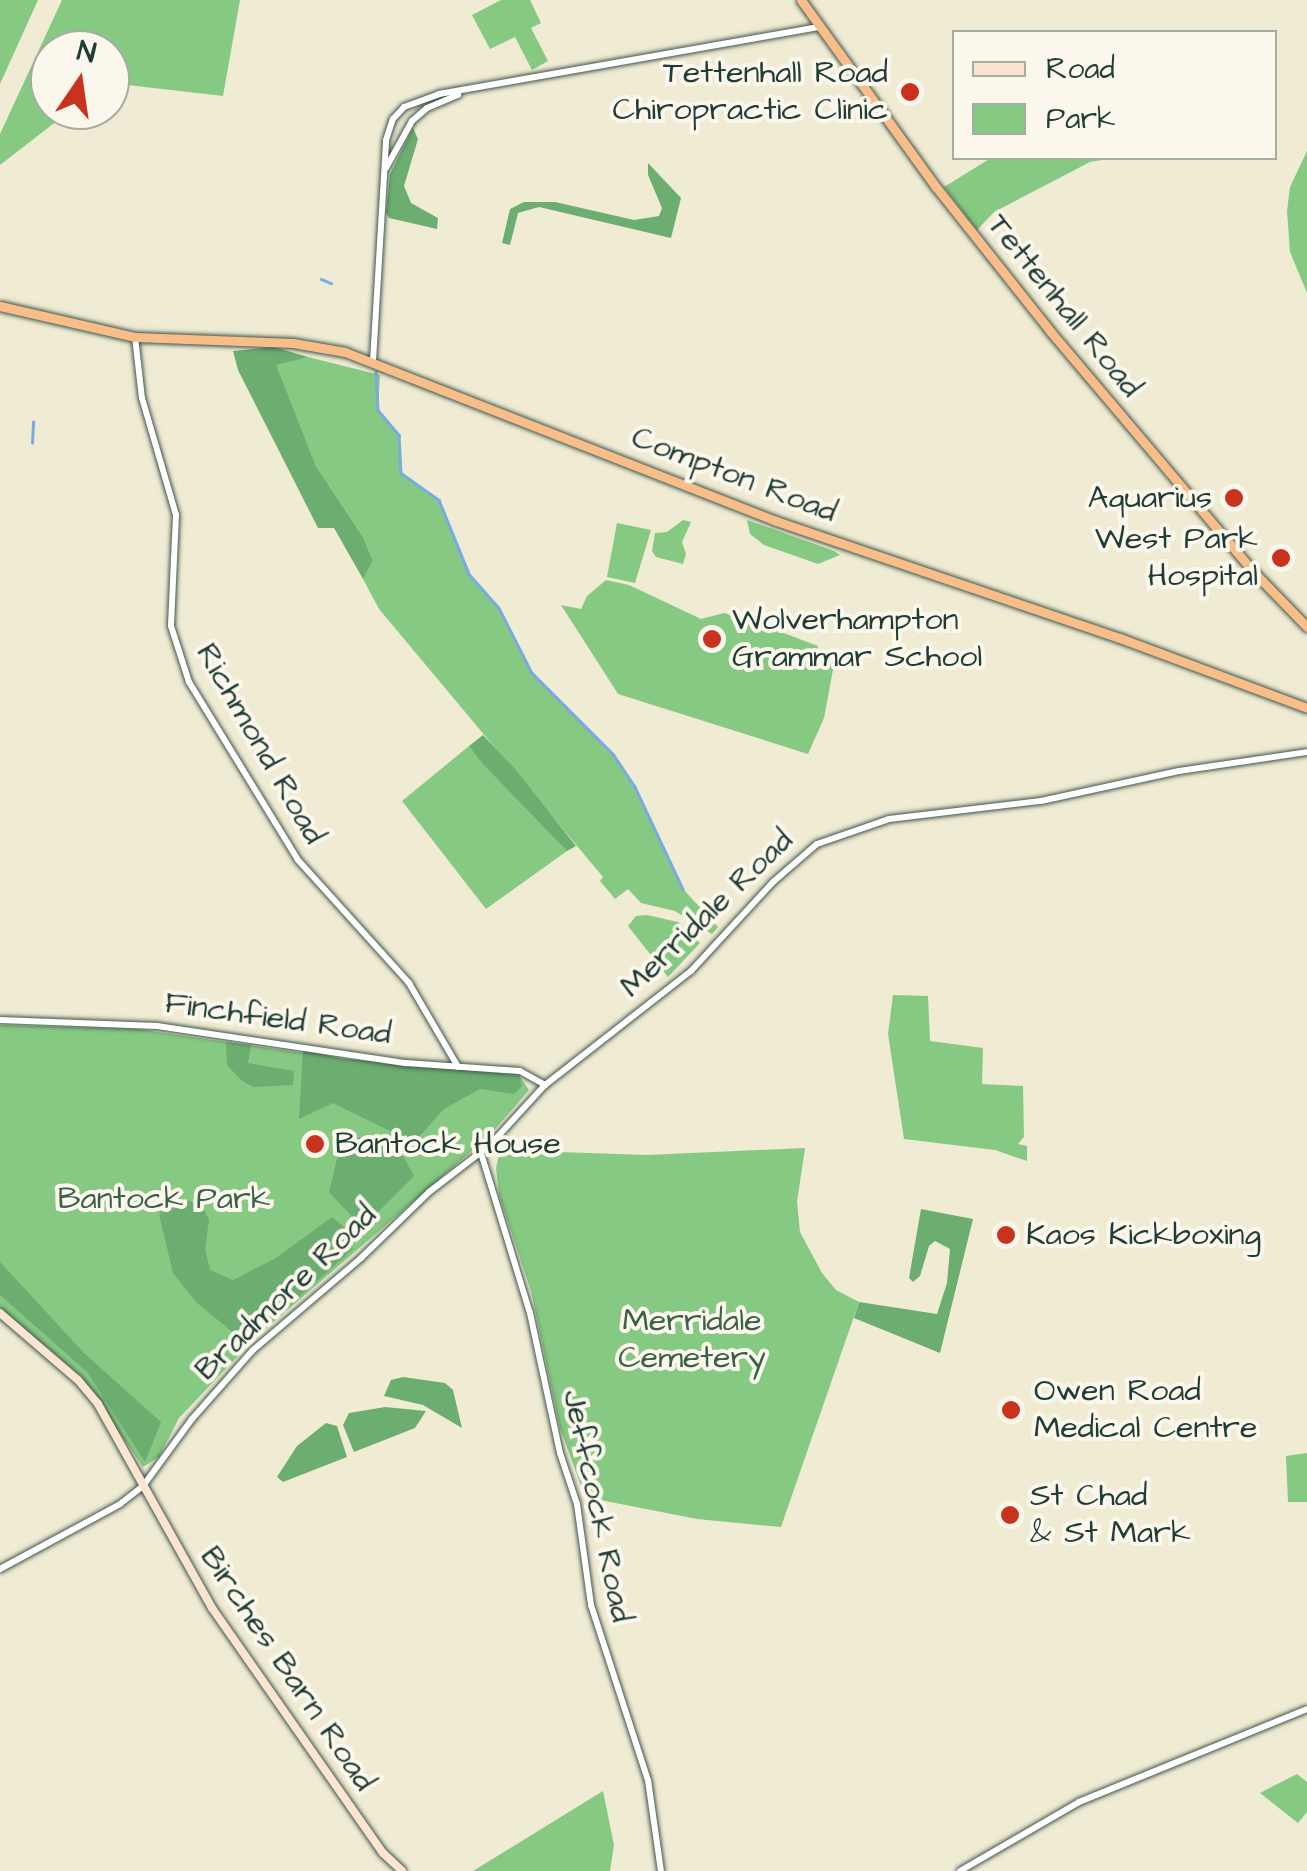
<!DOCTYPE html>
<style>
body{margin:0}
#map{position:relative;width:1307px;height:1871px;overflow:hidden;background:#f0ebd3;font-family:"Architects Daughter",sans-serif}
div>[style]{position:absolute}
.green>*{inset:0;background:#86c982}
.forest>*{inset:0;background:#6cad70}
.stream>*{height:2.5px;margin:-1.25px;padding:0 1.25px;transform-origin:1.25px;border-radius:1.25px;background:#78abe4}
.roads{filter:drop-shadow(0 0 2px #3e574c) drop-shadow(0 0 2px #3e574c)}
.tertiary>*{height:6px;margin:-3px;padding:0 3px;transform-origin:3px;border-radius:3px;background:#fff}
.secondary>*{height:8px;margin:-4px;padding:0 4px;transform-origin:4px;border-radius:4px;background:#fce5d0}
.trunk>*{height:9px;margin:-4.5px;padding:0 4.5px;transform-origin:4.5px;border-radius:4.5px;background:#f8bd89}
.dots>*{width:28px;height:28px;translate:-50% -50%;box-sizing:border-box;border:5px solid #fbf7ec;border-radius:50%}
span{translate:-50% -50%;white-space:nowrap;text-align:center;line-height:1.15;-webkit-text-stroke:8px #fbf7ec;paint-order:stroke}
.poi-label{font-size:32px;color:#1f3d34}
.right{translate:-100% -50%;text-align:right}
.left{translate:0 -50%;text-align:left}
.street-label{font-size:32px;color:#1f3d34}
.park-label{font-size:32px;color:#396048}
.legend{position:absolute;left:952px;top:30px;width:325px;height:130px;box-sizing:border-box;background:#fbf7ec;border:2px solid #a3ada2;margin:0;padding:12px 18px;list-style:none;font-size:30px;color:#1f3d34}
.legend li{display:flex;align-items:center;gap:20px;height:50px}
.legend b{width:50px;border:2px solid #a3ada2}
.north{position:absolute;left:30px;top:30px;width:100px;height:100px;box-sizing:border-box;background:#fbf7ec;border:2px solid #a3ada2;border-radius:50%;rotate:13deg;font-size:28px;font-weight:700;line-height:40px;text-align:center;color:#1f3d34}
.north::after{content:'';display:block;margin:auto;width:35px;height:45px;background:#c8321e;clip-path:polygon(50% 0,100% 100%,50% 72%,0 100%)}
</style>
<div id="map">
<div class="green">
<div style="clip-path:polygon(0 0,38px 0,0 84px)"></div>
<div style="clip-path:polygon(62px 0,240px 0,223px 96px,110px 83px,110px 50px,50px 50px,50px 110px,71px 110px,0 165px,0 134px)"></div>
<div style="clip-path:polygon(501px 0,530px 0,541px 23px,531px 28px,548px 61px,532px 70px,515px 37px,490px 49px,472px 15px)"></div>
<div style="clip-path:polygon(1307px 151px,1307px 293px,1290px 252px,1287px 211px,1290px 187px)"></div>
<div style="clip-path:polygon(991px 158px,1113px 158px,1090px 162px,994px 212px,977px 230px,944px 187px)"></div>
<div style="clip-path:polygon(308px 357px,380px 375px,378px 410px,399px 435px,401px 473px,439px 500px,469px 574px,499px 608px,532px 673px,613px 754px,635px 787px,683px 889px,718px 927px,712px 934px,675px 911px,641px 903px,628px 889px,615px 899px,600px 881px,603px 877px,379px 609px,363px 579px,373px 561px,363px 537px,316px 466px,275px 364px)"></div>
<div style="clip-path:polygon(683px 520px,691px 522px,682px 542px,686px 554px,683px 564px,656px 557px,652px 551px,655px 533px,667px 532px)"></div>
<div style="clip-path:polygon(747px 520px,834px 551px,840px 555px,818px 564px,764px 545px,750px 534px)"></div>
<div style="clip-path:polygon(617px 523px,651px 530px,635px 583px,607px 577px)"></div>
<div style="clip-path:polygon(606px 580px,629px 585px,701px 619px,724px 613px,773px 629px,818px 646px,818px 658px,835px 659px,824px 718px,808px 754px,618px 694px,561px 605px,581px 609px,587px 596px)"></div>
<div style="clip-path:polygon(469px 746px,567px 851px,486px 909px,402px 801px)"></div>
<div style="clip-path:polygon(647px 915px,678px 922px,700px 943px,668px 977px,628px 926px,636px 916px)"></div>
<div style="clip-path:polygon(893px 995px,928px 996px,930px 1041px,983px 1048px,982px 1084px,1023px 1086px,1024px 1137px,1018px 1144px,1027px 1146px,1027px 1161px,995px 1150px,904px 1139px,888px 1034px)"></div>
<div style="clip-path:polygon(0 1025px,137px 1029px,344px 1059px,519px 1075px,529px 1090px,489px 1136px,255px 1338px,179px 1418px,159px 1457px,143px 1467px,80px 1375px,0 1309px)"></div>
<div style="clip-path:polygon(805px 1148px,797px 1202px,800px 1232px,822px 1273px,836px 1290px,859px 1302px,781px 1527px,697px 1519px,585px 1497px,560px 1428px,531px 1291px,499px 1195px,496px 1168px,500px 1150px,647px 1155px)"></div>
<div style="clip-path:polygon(1307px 1453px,1307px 1502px,1288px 1502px,1286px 1456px)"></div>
<div style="clip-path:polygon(1297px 1774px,1307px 1782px,1307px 1812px,1298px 1823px,1260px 1793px)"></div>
<div style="clip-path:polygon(603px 1791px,614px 1845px,610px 1871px,473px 1871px)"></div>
</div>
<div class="forest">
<div style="clip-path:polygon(413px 128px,418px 139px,404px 186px,411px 203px,438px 218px,437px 229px,389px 218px,386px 213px,390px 174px)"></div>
<div style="clip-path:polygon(648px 163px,681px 198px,671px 238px,539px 207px,518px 213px,510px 245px,502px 243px,510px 209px,524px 202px,555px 202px,634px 220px,659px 216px,662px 208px,648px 175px)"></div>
<div style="clip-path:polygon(274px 347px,308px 357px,276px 365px,316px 466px,363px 537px,373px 561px,363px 579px,334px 528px,318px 528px,238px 370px,233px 351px)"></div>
<div style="clip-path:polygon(483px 735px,515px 769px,576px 846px,567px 851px,483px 764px,469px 746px)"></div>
<div style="clip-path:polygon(226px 1042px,251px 1045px,248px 1063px,294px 1071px,293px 1085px,253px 1087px,241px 1080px,227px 1065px)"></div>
<div style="clip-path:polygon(303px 1050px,344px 1059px,519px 1075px,522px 1086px,514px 1094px,480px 1089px,444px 1109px,419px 1137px,404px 1138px,333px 1103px,299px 1119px)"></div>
<div style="clip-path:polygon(360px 1137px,401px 1152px,414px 1176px,371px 1219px,358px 1223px,329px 1192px,337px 1159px,347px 1144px)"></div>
<div style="clip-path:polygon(187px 1200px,202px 1206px,209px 1220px,205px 1249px,210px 1270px,233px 1280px,276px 1258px,332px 1217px,349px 1231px,353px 1249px,262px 1330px,236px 1335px,196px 1302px,173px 1273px,159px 1214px,169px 1202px)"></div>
<div style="clip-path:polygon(921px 1209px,973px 1219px,940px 1353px,854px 1318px,859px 1302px,937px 1314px,947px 1283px,950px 1249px,935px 1241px,929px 1246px,920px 1276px,913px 1282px,909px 1278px)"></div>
<div style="clip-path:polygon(0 1262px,85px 1354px,161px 1422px,145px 1462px,88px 1373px,0 1295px)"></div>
<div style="clip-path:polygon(403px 1377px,445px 1383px,453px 1390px,462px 1428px,423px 1405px,384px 1396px,391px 1380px)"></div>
<div style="clip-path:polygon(385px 1407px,426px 1411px,415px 1428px,354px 1452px,343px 1425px,349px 1413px)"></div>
<div style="clip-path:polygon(326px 1423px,337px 1426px,347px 1457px,283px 1482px,277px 1477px,297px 1446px)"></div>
</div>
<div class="stream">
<div style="left:321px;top:279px;width:11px;rotate:22deg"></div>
<div style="left:376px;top:372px;width:38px;rotate:87deg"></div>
<div style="left:378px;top:410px;width:33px;rotate:50deg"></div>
<div style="left:399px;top:435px;width:38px;rotate:87deg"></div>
<div style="left:401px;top:473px;width:47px;rotate:35.4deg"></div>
<div style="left:439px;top:500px;width:80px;rotate:67.9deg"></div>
<div style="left:469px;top:574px;width:45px;rotate:48.6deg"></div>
<div style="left:499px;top:608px;width:73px;rotate:63.1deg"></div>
<div style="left:532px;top:673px;width:115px;rotate:45deg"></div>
<div style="left:613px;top:754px;width:40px;rotate:56deg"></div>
<div style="left:635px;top:787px;width:113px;rotate:64.8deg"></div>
<div style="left:32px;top:443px;width:21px;rotate:-87deg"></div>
</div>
<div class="roads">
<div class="tertiary">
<div style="left:386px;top:168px;width:54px;rotate:-61deg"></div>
<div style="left:412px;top:121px;width:20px;rotate:-41deg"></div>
<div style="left:427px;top:108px;width:34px;rotate:-23deg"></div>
<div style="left:135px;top:337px;width:61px;rotate:83.5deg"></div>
<div style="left:142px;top:398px;width:122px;rotate:73.8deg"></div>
<div style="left:176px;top:515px;width:111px;rotate:92.6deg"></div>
<div style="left:171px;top:626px;width:59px;rotate:72.2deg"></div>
<div style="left:189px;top:682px;width:209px;rotate:58.5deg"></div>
<div style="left:298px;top:860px;width:166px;rotate:47.9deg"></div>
<div style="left:409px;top:983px;width:97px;rotate:59.7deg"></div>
<div style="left:373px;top:361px;width:221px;rotate:-86.6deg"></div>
<div style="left:386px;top:140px;width:22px;rotate:-72deg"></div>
<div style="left:393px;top:119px;width:16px;rotate:-47deg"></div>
<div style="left:404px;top:107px;width:37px;rotate:-20deg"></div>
<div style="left:439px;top:94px;width:387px;rotate:-10deg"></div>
<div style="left:0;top:1020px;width:157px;rotate:2.2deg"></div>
<div style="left:157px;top:1026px;width:252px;rotate:8.5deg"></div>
<div style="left:406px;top:1063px;width:114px;rotate:4deg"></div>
<div style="left:520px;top:1071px;width:29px;rotate:29deg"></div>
<div style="left:481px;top:1153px;width:167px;rotate:73deg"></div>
<div style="left:530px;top:1313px;width:143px;rotate:77.9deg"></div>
<div style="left:560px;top:1453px;width:54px;rotate:71.6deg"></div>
<div style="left:577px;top:1504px;width:102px;rotate:82.1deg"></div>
<div style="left:591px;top:1605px;width:184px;rotate:72deg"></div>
<div style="left:648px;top:1780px;width:92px;rotate:81.9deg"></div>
<div style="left:0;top:1569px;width:136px;rotate:-28.4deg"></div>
<div style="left:120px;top:1504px;width:29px;rotate:-38deg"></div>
<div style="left:143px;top:1486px;width:83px;rotate:-53.8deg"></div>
<div style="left:192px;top:1419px;width:92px;rotate:-48.5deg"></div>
<div style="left:253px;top:1350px;width:142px;rotate:-40.4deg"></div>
<div style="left:361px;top:1258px;width:95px;rotate:-44.1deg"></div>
<div style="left:429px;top:1192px;width:77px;rotate:-37.6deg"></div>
<div style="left:490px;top:1145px;width:81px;rotate:-47.5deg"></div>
<div style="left:545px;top:1085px;width:185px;rotate:-38deg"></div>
<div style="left:691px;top:971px;width:121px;rotate:-47.3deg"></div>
<div style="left:773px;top:882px;width:58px;rotate:-40.8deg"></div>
<div style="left:817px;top:844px;width:76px;rotate:-19.1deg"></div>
<div style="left:889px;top:819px;width:153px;rotate:-6.8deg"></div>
<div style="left:1041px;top:801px;width:141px;rotate:-12.3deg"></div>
<div style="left:1179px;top:771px;width:129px;rotate:-8.4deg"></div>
<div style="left:960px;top:1871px;width:138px;rotate:-30.1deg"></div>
<div style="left:1079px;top:1802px;width:246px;rotate:-22.2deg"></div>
</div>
<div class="secondary">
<div style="left:0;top:1313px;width:103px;rotate:40.7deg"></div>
<div style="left:78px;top:1380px;width:31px;rotate:50deg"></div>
<div style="left:98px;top:1404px;width:234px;rotate:60.8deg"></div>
<div style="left:212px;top:1608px;width:299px;rotate:55.1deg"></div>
<div style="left:383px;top:1853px;width:26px;rotate:43deg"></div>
</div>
<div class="trunk">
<div style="left:801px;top:0;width:231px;rotate:54.2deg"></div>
<div style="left:936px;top:187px;width:184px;rotate:51.6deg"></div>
<div style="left:1050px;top:331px;width:310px;rotate:49.8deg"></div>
<div style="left:1250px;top:568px;width:82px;rotate:46deg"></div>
<div style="left:0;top:306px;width:139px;rotate:12.9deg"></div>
<div style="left:135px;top:337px;width:158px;rotate:2.2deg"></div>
<div style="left:293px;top:343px;width:53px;rotate:9.8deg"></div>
<div style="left:345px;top:352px;width:463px;rotate:21.4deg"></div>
<div style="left:776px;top:521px;width:363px;rotate:18.8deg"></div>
<div style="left:1120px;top:638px;width:200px;rotate:20.5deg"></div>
</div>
</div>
<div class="dots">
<div style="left:910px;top:92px;background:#c8321e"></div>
<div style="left:1234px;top:498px;background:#c8321e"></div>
<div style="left:1281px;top:558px;background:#c8321e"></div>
<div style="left:712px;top:639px;background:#c8321e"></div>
<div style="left:315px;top:1144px;background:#c8321e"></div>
<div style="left:1006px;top:1235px;background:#c8321e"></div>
<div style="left:1011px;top:1410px;background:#c8321e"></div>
<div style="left:1010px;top:1515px;background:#c8321e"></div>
</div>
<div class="poi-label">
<span class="right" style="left:888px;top:92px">Tettenhall Road<br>Chiropractic Clinic</span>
<span class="right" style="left:1212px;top:498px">Aquarius</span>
<span class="right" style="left:1258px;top:558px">West Park<br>Hospital</span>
<span class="left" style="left:732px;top:639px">Wolverhampton<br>Grammar School</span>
<span class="left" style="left:335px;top:1144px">Bantock House</span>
<span class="left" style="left:1026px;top:1235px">Kaos Kickboxing</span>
<span class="left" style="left:1034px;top:1410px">Owen Road<br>Medical Centre</span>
<span class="left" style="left:1030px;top:1515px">St Chad<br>&amp; St Mark</span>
</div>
<div class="street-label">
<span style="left:1064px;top:306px;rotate:51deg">Tettenhall Road</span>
<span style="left:734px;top:475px;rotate:21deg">Compton Road</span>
<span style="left:260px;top:744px;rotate:60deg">Richmond Road</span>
<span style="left:707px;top:914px;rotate:-44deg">Merridale Road</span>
<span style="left:278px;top:1019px;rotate:8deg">Finchfield Road</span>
<span style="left:286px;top:1293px;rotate:-44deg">Bradmore Road</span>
<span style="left:597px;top:1506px;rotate:78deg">Jeffcock Road</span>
<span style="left:287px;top:1669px;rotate:56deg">Birches Barn Road</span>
</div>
<div class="park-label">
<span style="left:164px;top:1199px">Bantock Park</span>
<span style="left:692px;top:1340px">Merridale<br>Cemetery</span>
</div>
<ul class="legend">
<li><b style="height:12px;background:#fce5d0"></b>Road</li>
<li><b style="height:28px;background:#86c982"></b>Park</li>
</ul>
<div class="north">N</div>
</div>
